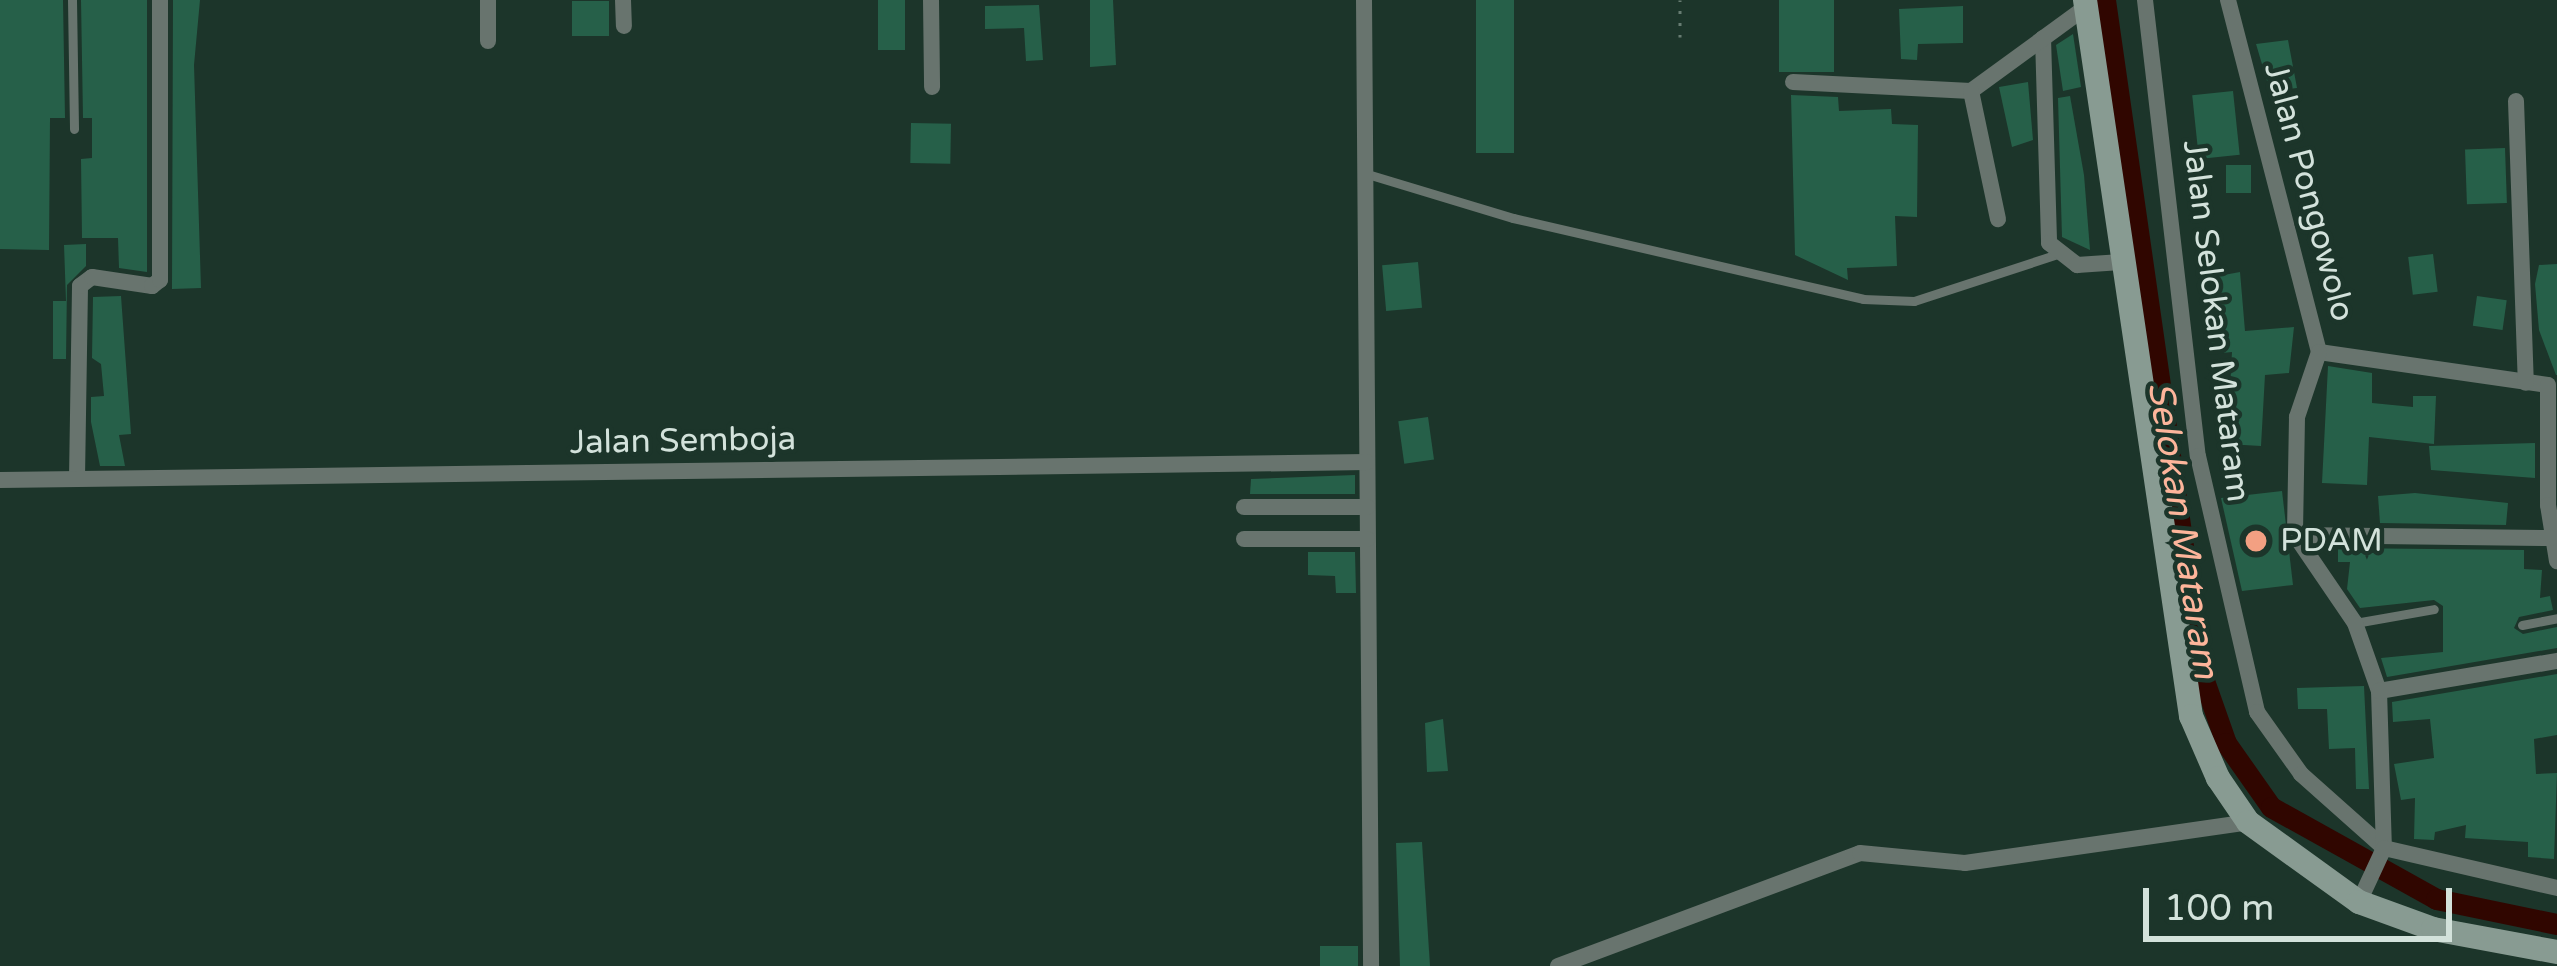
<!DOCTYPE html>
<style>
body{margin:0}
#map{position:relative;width:2557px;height:966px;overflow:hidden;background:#1c352a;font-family:"Varela Round",sans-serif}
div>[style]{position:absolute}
.canal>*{height:21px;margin:-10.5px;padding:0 10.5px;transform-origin:10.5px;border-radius:10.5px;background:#300600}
.building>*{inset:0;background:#266049;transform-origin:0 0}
.path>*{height:3px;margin-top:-1.5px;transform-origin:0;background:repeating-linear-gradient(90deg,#677c72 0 3px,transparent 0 12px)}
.lane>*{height:9px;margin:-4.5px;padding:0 4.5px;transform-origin:4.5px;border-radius:4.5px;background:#68746e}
.street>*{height:16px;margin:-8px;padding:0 8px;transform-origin:8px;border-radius:8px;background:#68746e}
.secondary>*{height:24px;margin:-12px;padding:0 12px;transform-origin:12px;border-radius:12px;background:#889b92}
.dots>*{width:33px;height:33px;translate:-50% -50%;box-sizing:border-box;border:6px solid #1c352a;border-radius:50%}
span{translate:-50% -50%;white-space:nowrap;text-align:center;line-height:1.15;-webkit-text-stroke:9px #1c352a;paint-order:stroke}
.street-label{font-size:33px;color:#d3e2db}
.poi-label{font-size:33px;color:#d3e2db}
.left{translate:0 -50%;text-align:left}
.water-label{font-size:36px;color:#fdb59b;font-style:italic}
.scale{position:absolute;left:2143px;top:888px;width:309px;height:54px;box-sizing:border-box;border:6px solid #d3e2db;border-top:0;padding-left:15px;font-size:36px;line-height:42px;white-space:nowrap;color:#d3e2db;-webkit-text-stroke:9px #1c352a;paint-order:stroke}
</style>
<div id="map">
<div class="canal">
<div style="left:2105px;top:0;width:679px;rotate:81.87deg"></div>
<div style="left:2201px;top:672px;width:75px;rotate:70.6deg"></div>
<div style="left:2226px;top:743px;width:78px;rotate:54.9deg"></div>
<div style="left:2271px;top:807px;width:189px;rotate:29.1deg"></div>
<div style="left:2436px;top:899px;width:124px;rotate:11.7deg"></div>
</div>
<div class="building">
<div style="clip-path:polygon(0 0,63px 0,65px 118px,50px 118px,49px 250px,0 249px)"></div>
<div style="clip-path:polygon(81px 0,147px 0,147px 272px,119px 268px,118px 238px,82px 238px,81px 159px,92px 158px,92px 118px,83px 118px)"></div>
<div style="clip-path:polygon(173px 0,200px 0,194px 65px,201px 288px,172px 289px)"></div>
<div style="left:878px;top:0;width:27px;height:50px"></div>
<div style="clip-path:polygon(1090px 0,1113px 0,1116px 65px,1090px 67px)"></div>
<div style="left:1476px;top:0;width:38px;height:153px"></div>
<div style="left:1779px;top:0;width:55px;height:72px"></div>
<div style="left:609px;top:1px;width:35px;height:37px;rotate:90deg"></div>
<div style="clip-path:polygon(1039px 5px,1043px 60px,1026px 61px,1024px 28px,985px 29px,985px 6px)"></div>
<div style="clip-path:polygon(1963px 6px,1963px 43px,1918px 44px,1917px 60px,1901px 59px,1899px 9px)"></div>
<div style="clip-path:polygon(2073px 34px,2081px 87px,2063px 91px,2056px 45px)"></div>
<div style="clip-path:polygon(2288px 40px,2297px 88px,2270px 91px,2256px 44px)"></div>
<div style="clip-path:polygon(2028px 82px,2033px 140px,2012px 147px,1999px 87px)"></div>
<div style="left:2233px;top:91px;width:64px;height:41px;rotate:84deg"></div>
<div style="clip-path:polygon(1791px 95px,1838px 97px,1839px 111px,1891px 109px,1892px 124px,1918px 125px,1917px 217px,1895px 216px,1897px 266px,1847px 268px,1848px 280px,1795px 255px)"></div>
<div style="clip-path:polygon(2070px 96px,2084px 175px,2090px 250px,2062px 237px,2058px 98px)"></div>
<div style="left:911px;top:123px;width:40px;height:40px;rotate:1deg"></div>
<div style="left:2505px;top:148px;width:55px;height:40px;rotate:88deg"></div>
<div style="left:2226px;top:165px;width:25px;height:28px"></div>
<div style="clip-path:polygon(86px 244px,86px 266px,67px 285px,66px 359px,53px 359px,53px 301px,66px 301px,64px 245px)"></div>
<div style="left:2433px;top:254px;width:38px;height:25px;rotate:83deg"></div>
<div style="left:1418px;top:262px;width:46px;height:36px;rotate:85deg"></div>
<div style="clip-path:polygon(2557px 264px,2557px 375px,2556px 375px,2539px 330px,2535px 284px,2539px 265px)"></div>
<div style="clip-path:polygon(2240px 272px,2245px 331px,2294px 327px,2289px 373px,2265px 375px,2261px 446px,2227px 444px,2232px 352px,2212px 354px,2211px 315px,2219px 315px,2213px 277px)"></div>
<div style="clip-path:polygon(121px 296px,131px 434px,119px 435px,125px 466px,100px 466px,91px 422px,91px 397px,104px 396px,101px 364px,92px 358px,93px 297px)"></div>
<div style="left:2477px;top:296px;width:30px;height:30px;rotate:8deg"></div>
<div style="clip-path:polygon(2328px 366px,2372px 373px,2372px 403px,2413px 407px,2413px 396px,2436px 396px,2434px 444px,2369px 437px,2367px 485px,2322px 483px)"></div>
<div style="left:1428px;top:417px;width:43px;height:30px;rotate:82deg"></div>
<div style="clip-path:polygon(2535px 443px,2535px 478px,2431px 470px,2429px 446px)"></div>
<div style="clip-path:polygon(1355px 475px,1355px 494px,1250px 494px,1251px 479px)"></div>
<div style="clip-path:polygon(2282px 491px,2293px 585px,2242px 591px,2221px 498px)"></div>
<div style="clip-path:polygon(2415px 493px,2508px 503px,2506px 525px,2380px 523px,2378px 496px)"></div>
<div style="clip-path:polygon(2338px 548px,2524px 550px,2524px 569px,2542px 570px,2540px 598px,2550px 596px,2553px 610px,2519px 617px,2514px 628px,2523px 634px,2557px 627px,2557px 648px,2387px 677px,2381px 658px,2443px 652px,2443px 606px,2434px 600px,2360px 608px,2347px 589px,2350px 562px,2338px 562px)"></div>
<div style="clip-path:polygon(1308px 552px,1355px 552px,1356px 593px,1336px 593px,1335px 576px,1308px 575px)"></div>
<div style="clip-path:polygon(2557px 674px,2557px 735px,2534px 739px,2536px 774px,2557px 773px,2554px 859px,2528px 857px,2528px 842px,2465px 838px,2466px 825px,2435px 832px,2434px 840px,2414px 839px,2415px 798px,2401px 800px,2394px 764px,2434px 758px,2430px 719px,2393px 722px,2392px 702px)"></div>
<div style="clip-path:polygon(2364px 686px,2369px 789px,2356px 789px,2355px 748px,2329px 749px,2327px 709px,2298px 709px,2297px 688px)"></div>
<div style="clip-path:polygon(1443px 719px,1448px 771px,1427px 772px,1425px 723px)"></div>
<div style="clip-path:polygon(1422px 842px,1430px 966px,1400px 966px,1396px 843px)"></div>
<div style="left:1320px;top:946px;width:38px;height:20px"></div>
</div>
<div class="path">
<div style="left:1680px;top:37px;width:37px;rotate:-90deg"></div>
</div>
<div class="lane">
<div style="left:72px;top:0;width:129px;rotate:89.1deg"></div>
<div style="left:1364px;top:173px;width:156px;rotate:16.8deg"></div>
<div style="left:1513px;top:218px;width:359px;rotate:13deg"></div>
<div style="left:1863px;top:299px;width:51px;rotate:2.2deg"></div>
<div style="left:1914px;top:301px;width:151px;rotate:-18.1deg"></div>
<div style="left:2355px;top:623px;width:80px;rotate:-10deg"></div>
<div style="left:2522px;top:625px;width:36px;rotate:-11deg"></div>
</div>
<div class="street">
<div style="left:488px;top:0;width:41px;rotate:90deg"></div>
<div style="left:623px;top:0;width:26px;rotate:88deg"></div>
<div style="left:931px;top:0;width:87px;rotate:89.3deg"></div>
<div style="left:1364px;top:0;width:966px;rotate:89.58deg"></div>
<div style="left:2145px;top:0;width:459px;rotate:83.4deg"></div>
<div style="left:2198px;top:456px;width:263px;rotate:77deg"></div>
<div style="left:2257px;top:712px;width:76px;rotate:54.6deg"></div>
<div style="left:2301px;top:774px;width:111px;rotate:41.7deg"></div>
<div style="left:2384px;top:848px;width:178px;rotate:13deg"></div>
<div style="left:2228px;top:0;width:364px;rotate:75.5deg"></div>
<div style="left:2319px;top:352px;width:231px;rotate:8.2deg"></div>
<div style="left:2548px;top:385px;width:120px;rotate:90deg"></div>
<div style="left:2548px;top:505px;width:57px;rotate:80.9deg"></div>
<div style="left:2043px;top:38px;width:205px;rotate:88.3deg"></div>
<div style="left:2049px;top:243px;width:36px;rotate:38deg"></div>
<div style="left:2077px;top:265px;width:44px;rotate:-3.9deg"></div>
<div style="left:1793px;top:82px;width:178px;rotate:2.9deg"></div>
<div style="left:1971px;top:91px;width:142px;rotate:-36.1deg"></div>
<div style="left:1971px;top:91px;width:131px;rotate:78.1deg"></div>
<div style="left:2516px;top:101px;width:282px;rotate:88deg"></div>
<div style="left:2319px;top:352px;width:69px;rotate:108.7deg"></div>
<div style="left:2297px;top:417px;width:118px;rotate:91deg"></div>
<div style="left:2295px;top:535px;width:107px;rotate:55.7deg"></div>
<div style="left:2355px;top:623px;width:72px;rotate:70.6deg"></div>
<div style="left:2379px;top:691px;width:157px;rotate:88.2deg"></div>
<div style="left:2384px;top:848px;width:60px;rotate:114.8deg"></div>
<div style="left:77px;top:478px;width:192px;rotate:-89.1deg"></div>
<div style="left:80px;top:286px;width:15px;rotate:-37deg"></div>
<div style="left:92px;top:277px;width:61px;rotate:8.5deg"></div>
<div style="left:152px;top:286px;width:10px;rotate:-37deg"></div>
<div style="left:160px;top:280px;width:280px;rotate:-90deg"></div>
<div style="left:0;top:480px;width:1367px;rotate:-0.75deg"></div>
<div style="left:1244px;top:507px;width:123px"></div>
<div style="left:2295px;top:535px;width:255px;rotate:0.7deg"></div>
<div style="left:1244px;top:539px;width:123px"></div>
<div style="left:2379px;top:691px;width:181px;rotate:-9.6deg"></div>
<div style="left:1558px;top:966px;width:322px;rotate:-20.5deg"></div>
<div style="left:1860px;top:853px;width:105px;rotate:5.4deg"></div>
<div style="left:1965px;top:863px;width:286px;rotate:-8.2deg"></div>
</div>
<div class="secondary">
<div style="left:2085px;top:0;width:724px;rotate:81.58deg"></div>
<div style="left:2191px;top:716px;width:68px;rotate:66.5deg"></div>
<div style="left:2218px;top:778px;width:53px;rotate:55.7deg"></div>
<div style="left:2248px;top:822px;width:137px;rotate:35.8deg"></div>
<div style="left:2359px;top:902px;width:79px;rotate:20deg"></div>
<div style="left:2433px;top:929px;width:126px;rotate:10.5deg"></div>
</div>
<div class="dots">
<div style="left:2256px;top:541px;background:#f3a082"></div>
</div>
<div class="street-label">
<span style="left:2309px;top:192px;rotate:75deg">Jalan Pongowolo</span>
<span style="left:2216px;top:321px;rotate:83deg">Jalan Selokan Mataram</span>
<span style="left:683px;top:441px;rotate:-1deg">Jalan Semboja</span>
</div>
<div class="poi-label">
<span class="left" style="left:2280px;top:541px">PDAM</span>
</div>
<div class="water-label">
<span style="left:2183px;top:530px;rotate:81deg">Selokan Mataram</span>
</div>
<div class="scale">100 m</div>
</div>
